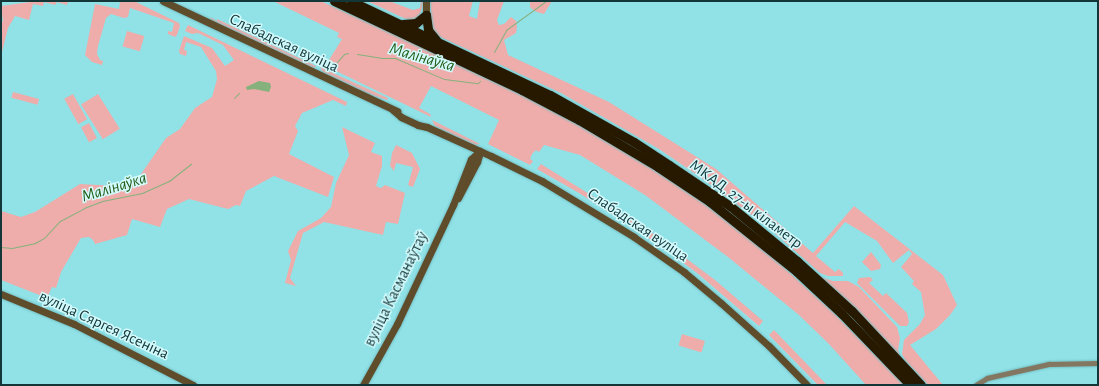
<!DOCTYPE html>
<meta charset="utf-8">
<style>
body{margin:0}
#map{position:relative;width:1099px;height:386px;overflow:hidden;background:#90e2e7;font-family:"Alegreya Sans",sans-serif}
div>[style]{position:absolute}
.green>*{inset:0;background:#eeadab;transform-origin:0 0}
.water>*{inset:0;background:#85b17d}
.stream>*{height:1px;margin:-0.5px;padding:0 0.5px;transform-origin:0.5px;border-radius:0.5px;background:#85b17d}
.roads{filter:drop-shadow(0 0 1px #74bcc0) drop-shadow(0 0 1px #74bcc0)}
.street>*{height:4.5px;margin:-2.25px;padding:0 2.25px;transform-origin:2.25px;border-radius:2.25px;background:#847761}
.secondary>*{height:7px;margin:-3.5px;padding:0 3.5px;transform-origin:3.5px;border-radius:3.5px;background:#5e4c2b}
.highway>*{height:9px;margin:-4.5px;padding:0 4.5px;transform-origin:4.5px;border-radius:4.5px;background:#271800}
span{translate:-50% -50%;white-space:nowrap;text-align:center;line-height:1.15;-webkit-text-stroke:3px #d4fbfd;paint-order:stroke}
.street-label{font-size:16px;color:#133638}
.water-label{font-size:17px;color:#205a15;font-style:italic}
.frame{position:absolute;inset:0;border:2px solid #133638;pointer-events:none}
</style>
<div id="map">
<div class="green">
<div style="clip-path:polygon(37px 1px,68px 1px,67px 5px,57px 2px,55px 5px,44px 2px,43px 6px,33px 4px,29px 20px,15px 16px,8px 28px,1px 56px,1px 22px,3px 21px,1px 6px)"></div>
<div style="clip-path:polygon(116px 1px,134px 1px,179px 23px,180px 26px,177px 35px,175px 37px,168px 34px,168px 31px,172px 32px,174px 23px,130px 8px,128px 17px,124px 18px,111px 14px,106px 18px,98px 46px,97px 54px,100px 60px,103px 61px,102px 65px,92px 62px,85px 55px,95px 4px,119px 9px,120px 2px)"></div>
<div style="clip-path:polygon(273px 1px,321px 1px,327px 4px,428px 49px,508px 88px,556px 112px,634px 156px,701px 201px,769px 254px,835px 314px,904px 385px,866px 385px,829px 344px,799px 315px,728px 257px,645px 195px,580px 155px,544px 145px,539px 152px,536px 150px,532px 154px,530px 159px,533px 161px,530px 165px,488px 144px,499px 120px,431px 86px,419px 108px,430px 114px,431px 117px,336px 71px,329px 60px,342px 39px,337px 37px,339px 33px)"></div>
<div style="clip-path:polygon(367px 1px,389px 1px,413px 10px,420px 8px,421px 1px,424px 1px,420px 14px,415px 19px,408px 20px)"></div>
<div style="clip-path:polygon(430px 1px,473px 1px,469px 16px,477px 19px,480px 1px,504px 1px,497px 20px,499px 25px,504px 24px,511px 17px,516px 21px,517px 27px,516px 33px,504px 40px,508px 55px,609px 102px,716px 169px,813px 253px,854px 206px,943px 275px,957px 305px,950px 315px,936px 329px,910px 345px,943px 385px,928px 385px,905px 360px,902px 354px,904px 340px,920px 324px,925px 315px,921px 292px,912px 284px,914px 281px,901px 267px,912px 254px,909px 250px,893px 263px,877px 241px,845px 222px,816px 256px,835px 272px,839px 269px,843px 273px,843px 276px,828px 276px,820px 273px,769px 228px,700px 177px,659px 149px,561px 93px,436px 35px,432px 32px,429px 21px,431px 11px)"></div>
<div style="clip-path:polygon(530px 1px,552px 1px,544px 14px,534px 11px,530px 7px)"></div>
<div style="clip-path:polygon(210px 17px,217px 21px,217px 19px,316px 66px,315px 67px,314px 69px,212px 21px)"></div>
<div style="clip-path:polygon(188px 25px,347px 102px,346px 106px,333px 100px,302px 113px,295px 126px,298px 131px,289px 154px,334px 177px,328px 197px,274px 176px,246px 191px,240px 206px,236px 205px,228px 209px,189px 199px,167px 209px,160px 227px,132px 219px,127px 235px,95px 244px,93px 240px,89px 237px,81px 238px,61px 272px,56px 288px,52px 287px,47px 298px,1px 280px,1px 211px,21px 217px,35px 212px,80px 184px,116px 186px,139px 177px,166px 138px,180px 129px,195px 108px,212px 97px,217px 79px,216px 71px,201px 47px,186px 42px,184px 50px,187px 51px,186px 56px,180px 54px,179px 51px,184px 36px,212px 48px,225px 66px,234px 60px,223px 45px,198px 33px,192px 34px,185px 31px)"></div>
<div style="left:127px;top:31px;width:18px;height:16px;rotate:16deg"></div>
<div style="clip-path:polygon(320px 67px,388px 98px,387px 100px,372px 95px,323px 72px)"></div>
<div style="left:13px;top:92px;width:27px;height:6px;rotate:15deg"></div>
<div style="left:73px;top:94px;width:29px;height:10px;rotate:61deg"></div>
<div style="left:98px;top:94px;width:41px;height:20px;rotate:58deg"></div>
<div style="clip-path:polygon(432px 120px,480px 144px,475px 145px,435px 126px)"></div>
<div style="left:89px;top:123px;width:17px;height:9px;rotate:62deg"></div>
<div style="clip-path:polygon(342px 127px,375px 143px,371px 152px,382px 156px,382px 166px,376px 186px,381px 188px,385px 185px,405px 193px,398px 224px,386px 222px,383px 235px,324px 222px,303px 233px,290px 278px,296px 286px,285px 283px,291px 260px,288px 251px,298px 231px,321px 218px,331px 207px,336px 183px,349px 155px)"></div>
<div style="clip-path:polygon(396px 145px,412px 153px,420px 169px,413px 187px,408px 185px,413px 167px,396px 163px,394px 171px,390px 166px,392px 153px)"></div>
<div style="clip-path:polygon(541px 164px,655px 235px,715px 280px,763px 321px,759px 326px,697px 273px,659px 245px,579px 193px,537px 169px)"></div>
<div style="clip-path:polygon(871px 252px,881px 265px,880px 269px,871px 271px,862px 262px)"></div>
<div style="clip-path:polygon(821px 277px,833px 281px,848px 281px,859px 287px,897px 327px,900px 338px,898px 350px,901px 358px,858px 312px)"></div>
<div style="clip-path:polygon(870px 277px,873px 280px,869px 283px,883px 296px,886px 293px,907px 313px,909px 322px,907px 326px,900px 326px,857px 283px,859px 278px)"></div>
<div style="clip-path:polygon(774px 330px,827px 385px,818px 385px,769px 335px)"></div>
<div style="left:682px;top:334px;width:24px;height:12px;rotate:17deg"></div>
</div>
<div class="water">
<div style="clip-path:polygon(259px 81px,270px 83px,271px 87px,269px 92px,254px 89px,247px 90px,246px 87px)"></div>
</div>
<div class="stream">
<div style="left:494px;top:52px;width:25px;rotate:-61deg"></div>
<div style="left:506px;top:30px;width:49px;rotate:-35.9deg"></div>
<div style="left:357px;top:54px;width:24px;rotate:9deg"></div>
<div style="left:381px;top:58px;width:14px"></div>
<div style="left:395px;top:58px;width:53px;rotate:23.2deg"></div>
<div style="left:444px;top:79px;width:34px;rotate:7deg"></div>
<div style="left:478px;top:83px;width:3px;rotate:-45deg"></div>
<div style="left:336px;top:63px;width:12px;rotate:-48deg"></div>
<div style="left:344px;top:54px;width:4px;rotate:-14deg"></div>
<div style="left:234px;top:98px;width:7px;rotate:-45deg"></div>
<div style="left:1px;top:247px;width:11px;rotate:5deg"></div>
<div style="left:12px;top:248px;width:24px;rotate:-12deg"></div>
<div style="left:35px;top:243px;width:10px;rotate:-29deg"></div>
<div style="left:44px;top:238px;width:23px;rotate:-47deg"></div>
<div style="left:60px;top:221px;width:27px;rotate:-28deg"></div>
<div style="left:84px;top:208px;width:19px;rotate:-21deg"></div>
<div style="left:102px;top:201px;width:41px;rotate:-11.3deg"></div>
<div style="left:142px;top:193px;width:30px;rotate:-24deg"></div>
<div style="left:169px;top:181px;width:28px;rotate:-38deg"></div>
</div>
<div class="roads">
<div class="street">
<div style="left:976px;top:385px;width:13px;rotate:-32deg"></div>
<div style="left:987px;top:378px;width:64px;rotate:-12.7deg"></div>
<div style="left:1049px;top:364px;width:49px;rotate:-1.2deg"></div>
</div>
<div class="secondary">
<div style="left:163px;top:1px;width:259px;rotate:25.2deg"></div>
<div style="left:426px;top:15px;width:14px;rotate:-90deg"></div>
<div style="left:393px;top:110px;width:11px;rotate:41deg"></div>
<div style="left:401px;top:117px;width:19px;rotate:25deg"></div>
<div style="left:418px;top:125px;width:9px;rotate:13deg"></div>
<div style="left:427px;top:127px;width:70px;rotate:24.4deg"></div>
<div style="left:491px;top:156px;width:57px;rotate:26.1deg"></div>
<div style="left:542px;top:181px;width:108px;rotate:31.3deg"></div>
<div style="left:634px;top:237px;width:61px;rotate:35deg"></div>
<div style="left:684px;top:272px;width:48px;rotate:40deg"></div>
<div style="left:721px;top:303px;width:64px;rotate:41.9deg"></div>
<div style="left:769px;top:346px;width:54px;rotate:45.7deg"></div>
<div style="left:458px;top:198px;width:41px;rotate:-62.2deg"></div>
<div style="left:477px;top:162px;width:10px;rotate:-73deg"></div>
<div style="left:1px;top:294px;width:79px;rotate:22.3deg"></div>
<div style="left:74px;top:324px;width:134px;rotate:27.1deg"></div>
<div style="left:363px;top:385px;width:70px;rotate:-60.9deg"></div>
<div style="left:397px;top:324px;width:132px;rotate:-64.8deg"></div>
<div style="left:453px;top:205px;width:49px;rotate:-68.6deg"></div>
<div style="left:471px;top:159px;width:12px;rotate:-42deg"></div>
</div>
<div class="highway">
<div style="left:334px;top:1px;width:208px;rotate:25.3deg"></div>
<div style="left:522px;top:90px;width:64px;rotate:27.8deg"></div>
<div style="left:579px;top:120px;width:92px;rotate:30.7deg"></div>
<div style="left:658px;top:167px;width:63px;rotate:33.9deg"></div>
<div style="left:710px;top:202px;width:110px;rotate:38.7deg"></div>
<div style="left:796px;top:271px;width:63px;rotate:43.1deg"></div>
<div style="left:842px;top:314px;width:98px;rotate:46.2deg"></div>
<div style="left:351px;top:1px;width:220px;rotate:25.3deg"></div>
<div style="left:550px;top:95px;width:96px;rotate:29.2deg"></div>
<div style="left:634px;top:142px;width:42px;rotate:33.3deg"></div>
<div style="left:669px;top:165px;width:73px;rotate:33.9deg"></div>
<div style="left:730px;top:206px;width:87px;rotate:39.4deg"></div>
<div style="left:797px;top:261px;width:74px;rotate:42.3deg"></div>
<div style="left:852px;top:311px;width:101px;rotate:47deg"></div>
<div style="left:426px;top:15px;width:15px;rotate:82deg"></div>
<div style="left:428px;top:30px;width:13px;rotate:51deg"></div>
<div style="left:403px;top:24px;width:13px;rotate:-4deg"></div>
<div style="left:416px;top:23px;width:13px;rotate:-39deg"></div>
</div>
</div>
<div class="street-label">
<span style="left:284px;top:43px;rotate:25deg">Слабадская вуліца</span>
<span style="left:746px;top:204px;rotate:37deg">МКАД, 27-ы кіламетр</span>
<span style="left:638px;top:225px;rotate:34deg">Слабадская вуліца</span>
<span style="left:396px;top:289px;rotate:-64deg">вуліца Касманаўтаў</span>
<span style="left:104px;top:325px;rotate:25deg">вуліца Сяргея Ясеніна</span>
</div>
<div class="water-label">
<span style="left:422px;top:57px;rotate:16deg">Малінаўка</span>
<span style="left:114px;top:187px;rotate:-17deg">Малінаўка</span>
</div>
<div class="frame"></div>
</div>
